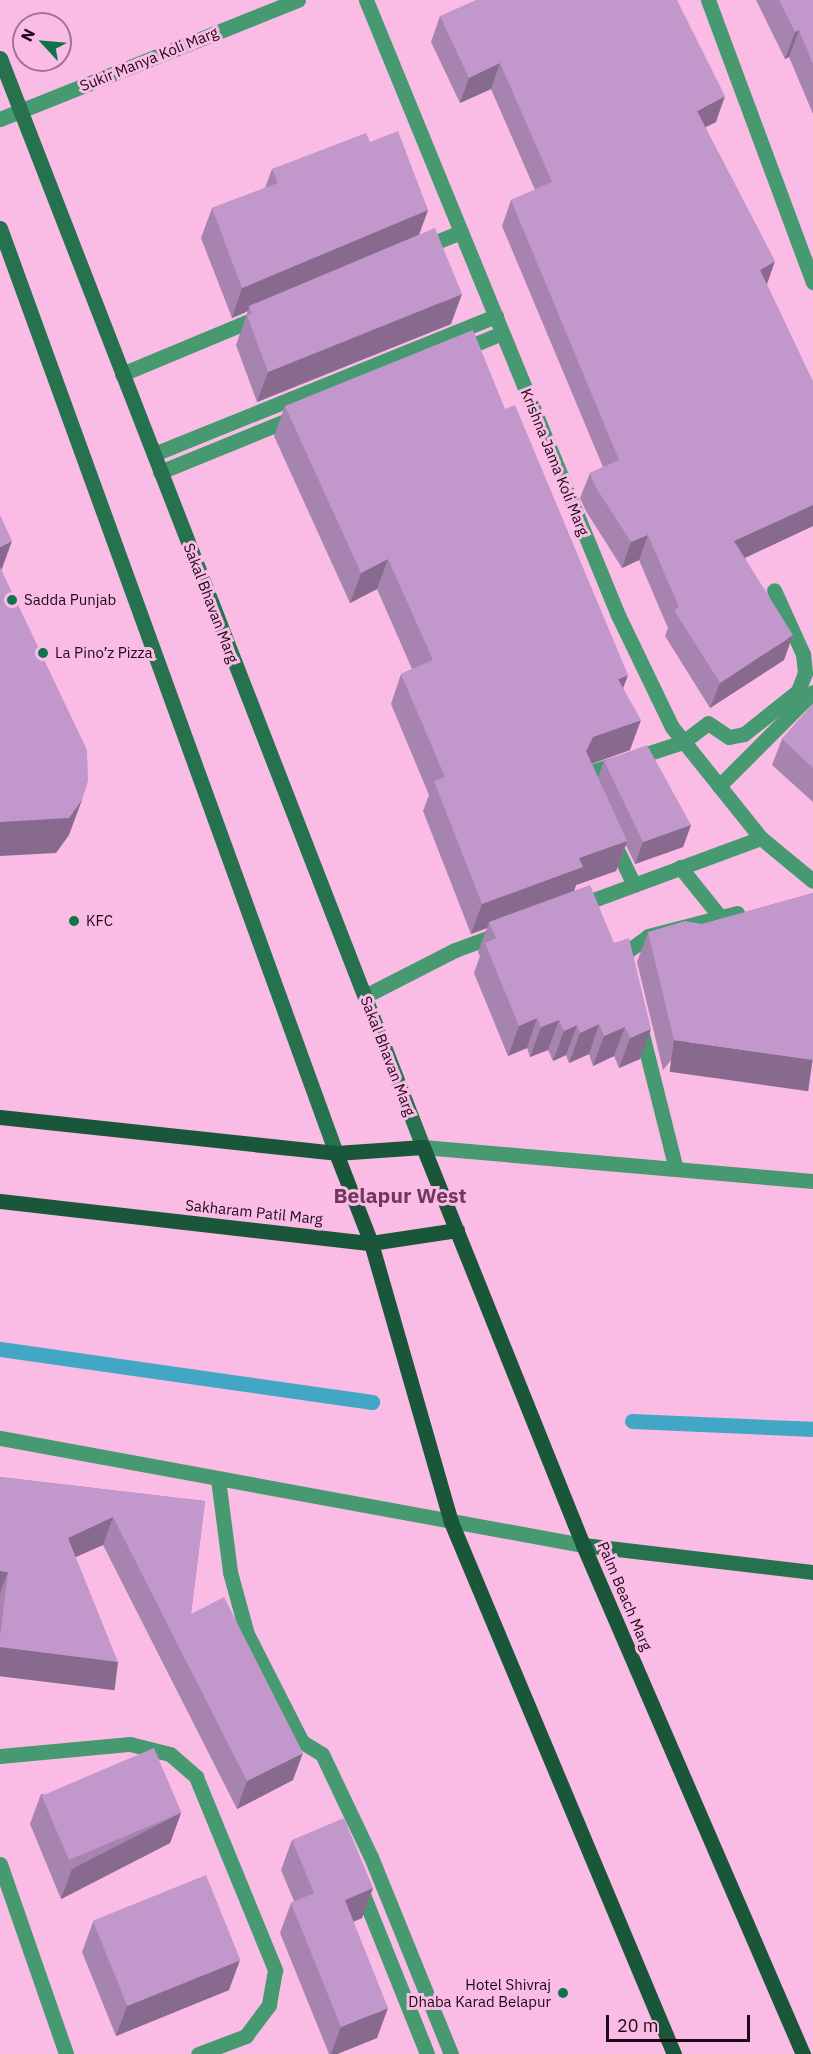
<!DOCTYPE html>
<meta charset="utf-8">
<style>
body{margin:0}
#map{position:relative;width:813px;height:2054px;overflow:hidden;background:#fabce4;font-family:"IBM Plex Sans",sans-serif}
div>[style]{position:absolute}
.stream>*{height:15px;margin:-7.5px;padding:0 7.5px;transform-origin:7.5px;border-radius:7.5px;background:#41a7c4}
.street>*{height:15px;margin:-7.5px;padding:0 7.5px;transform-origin:7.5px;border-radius:7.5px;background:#469970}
.secondary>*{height:15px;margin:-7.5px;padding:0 7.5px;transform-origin:7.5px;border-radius:7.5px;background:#26724f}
.primary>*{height:15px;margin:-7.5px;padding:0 7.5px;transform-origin:7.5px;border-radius:7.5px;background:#19563a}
.wall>*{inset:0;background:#a783af}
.shaded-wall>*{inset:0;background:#886a8f;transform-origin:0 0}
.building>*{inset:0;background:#c298cc;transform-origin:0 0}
.dots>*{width:16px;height:16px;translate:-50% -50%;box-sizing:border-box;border:3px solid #fabce4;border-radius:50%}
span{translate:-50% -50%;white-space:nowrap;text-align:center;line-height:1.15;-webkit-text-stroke:6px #fabce4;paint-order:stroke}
.street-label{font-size:15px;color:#1d0817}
.poi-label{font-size:15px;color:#1d0817}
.left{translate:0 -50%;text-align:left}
.right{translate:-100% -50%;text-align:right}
.district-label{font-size:21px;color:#6d395d;font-weight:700}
.north{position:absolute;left:12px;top:12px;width:60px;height:60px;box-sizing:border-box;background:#fabce4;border:2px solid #a27492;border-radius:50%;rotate:296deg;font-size:16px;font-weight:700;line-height:24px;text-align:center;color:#1d0817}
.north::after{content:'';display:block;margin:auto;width:21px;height:27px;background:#0d744c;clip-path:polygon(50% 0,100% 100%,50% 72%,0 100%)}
.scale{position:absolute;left:606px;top:2015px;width:144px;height:27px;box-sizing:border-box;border:3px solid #1d0817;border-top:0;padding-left:8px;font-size:18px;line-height:21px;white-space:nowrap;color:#1d0817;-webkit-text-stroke:4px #fabce4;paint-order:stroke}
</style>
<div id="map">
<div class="stream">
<div style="left:0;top:1349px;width:376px;rotate:8.1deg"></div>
<div style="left:632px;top:1421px;width:181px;rotate:2.5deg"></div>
</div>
<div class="street">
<div style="left:366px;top:0;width:665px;rotate:67.72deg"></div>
<div style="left:618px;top:615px;width:124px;rotate:64.3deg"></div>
<div style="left:672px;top:727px;width:142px;rotate:51.3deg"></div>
<div style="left:761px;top:838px;width:67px;rotate:39.6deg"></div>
<div style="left:708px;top:0;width:301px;rotate:69.6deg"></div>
<div style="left:0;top:119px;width:321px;rotate:-21.8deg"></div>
<div style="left:421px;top:248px;width:43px;rotate:-21.8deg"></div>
<div style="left:461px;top:350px;width:44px;rotate:-22.5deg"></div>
<div style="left:122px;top:374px;width:151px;rotate:-22.6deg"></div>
<div style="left:154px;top:454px;width:369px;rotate:-22deg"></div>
<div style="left:160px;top:472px;width:148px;rotate:-22.2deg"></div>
<div style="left:586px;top:784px;width:8px;rotate:-90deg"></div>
<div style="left:586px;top:776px;width:6px;rotate:-39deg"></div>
<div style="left:591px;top:772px;width:97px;rotate:-18.1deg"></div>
<div style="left:683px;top:742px;width:31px;rotate:-37deg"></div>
<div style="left:708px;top:723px;width:25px;rotate:34deg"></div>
<div style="left:729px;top:737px;width:15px;rotate:-11deg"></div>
<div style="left:744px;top:734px;width:69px;rotate:-38.5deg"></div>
<div style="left:798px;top:691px;width:19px;rotate:-69deg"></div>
<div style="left:805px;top:673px;width:19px;rotate:-96deg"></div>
<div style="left:803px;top:654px;width:70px;rotate:-114.4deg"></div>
<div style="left:719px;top:786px;width:133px;rotate:-45deg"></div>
<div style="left:612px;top:839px;width:51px;rotate:64.4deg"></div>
<div style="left:680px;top:867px;width:65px;rotate:51.2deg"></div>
<div style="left:577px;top:906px;width:196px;rotate:-20.3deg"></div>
<div style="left:626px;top:965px;width:12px;rotate:-95deg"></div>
<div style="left:625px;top:953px;width:29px;rotate:-36deg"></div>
<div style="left:648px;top:936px;width:92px;rotate:-14.5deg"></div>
<div style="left:365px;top:996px;width:101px;rotate:-27.1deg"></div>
<div style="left:455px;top:950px;width:49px;rotate:-20.3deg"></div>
<div style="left:640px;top:1026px;width:147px;rotate:75.9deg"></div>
<div style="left:423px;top:1147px;width:391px;rotate:5deg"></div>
<div style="left:0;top:1438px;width:593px;rotate:10.4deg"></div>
<div style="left:218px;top:1479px;width:94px;rotate:82.6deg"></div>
<div style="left:230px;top:1572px;width:64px;rotate:74.7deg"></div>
<div style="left:247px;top:1634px;width:121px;rotate:63deg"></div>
<div style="left:302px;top:1742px;width:23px;rotate:31deg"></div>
<div style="left:322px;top:1754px;width:114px;rotate:64.6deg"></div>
<div style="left:371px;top:1857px;width:213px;rotate:67.9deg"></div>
<div style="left:0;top:1756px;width:131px;rotate:-5.3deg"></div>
<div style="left:130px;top:1744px;width:41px;rotate:14deg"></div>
<div style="left:170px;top:1754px;width:35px;rotate:41deg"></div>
<div style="left:196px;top:1777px;width:209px;rotate:67.7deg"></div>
<div style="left:275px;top:1970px;width:36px;rotate:100deg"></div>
<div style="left:269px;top:2005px;width:39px;rotate:127deg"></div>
<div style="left:246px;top:2036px;width:51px;rotate:159.4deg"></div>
<div style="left:0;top:1864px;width:201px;rotate:70.8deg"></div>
<div style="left:360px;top:1887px;width:180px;rotate:68.1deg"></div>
</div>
<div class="secondary">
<div style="left:0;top:58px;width:1168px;rotate:68.77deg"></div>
<div style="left:0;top:228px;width:984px;rotate:70.04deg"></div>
<div style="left:583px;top:1545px;width:232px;rotate:6.7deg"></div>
</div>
<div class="primary">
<div style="left:0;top:1117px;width:338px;rotate:6.1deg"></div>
<div style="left:336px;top:1153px;width:87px;rotate:-3.9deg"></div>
<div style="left:423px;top:1147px;width:429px;rotate:68.1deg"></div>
<div style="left:583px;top:1545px;width:555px;rotate:66.63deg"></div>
<div style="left:336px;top:1153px;width:97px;rotate:68.7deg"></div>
<div style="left:371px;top:1243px;width:290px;rotate:74deg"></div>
<div style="left:451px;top:1522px;width:577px;rotate:67.26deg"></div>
<div style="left:0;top:1201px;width:373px;rotate:6.5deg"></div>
<div style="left:371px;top:1243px;width:87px;rotate:-8.6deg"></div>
</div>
<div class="wall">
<div style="clip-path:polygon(756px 0,813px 0,813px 114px,789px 57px,785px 59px)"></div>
<div style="clip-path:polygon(440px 16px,716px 122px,705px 127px,767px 285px,813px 382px,813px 526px,745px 558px,784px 660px,710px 708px,665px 636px,668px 628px,639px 560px,622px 568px,586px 511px,580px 498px,590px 473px,603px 467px,502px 226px,511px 200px,535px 190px,491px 89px,460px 103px,431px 42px)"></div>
<div style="clip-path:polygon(370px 142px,428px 210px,419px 235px,451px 324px,257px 402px,236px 345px,248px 311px,232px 318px,201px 238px,212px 208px,265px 188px,272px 169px)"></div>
<div style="clip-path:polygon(285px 406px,623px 688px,630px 750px,592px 764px,598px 777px,604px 761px,691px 825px,683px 847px,635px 864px,626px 845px,616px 871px,576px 885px,574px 891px,640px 1059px,619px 1068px,614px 1056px,593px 1066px,589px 1054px,569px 1063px,566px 1055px,553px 1061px,548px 1050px,530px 1057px,527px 1048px,508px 1056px,474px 973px,480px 956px,478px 952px,487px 928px,471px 934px,423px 811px,429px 795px,391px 704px,401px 674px,412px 669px,377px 589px,350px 603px,274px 436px)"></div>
<div style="clip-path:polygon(813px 704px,813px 802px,772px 765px,782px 739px)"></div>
<div style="clip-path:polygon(813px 893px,663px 1070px,637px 962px,648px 932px,702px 924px)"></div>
<div style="clip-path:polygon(0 1477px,205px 1501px,191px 1614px,293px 1780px,237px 1809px,103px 1545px,75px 1557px,108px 1689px,0 1676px)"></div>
<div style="clip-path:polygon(41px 1794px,181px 1813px,170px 1843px,61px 1899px,30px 1824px)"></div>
<div style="clip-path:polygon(292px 1840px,373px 1888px,362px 1918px,353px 1922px,377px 2038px,337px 2054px,329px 2054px,280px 1933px,291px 1903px,294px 1901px,281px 1870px)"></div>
<div style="clip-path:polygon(93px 1922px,229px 1990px,116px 2036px,82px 1952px)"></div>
</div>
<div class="shaded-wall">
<div style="clip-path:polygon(799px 30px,789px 57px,785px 59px,795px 32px)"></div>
<div style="clip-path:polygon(500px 63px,491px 89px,460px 103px,469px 78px)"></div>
<div style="clip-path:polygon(725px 96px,716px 122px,688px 136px,697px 111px)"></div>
<div style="clip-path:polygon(428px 210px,417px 240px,249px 306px,248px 311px,232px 318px,242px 288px)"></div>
<div style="clip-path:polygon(775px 261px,766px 287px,760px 270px)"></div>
<div style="clip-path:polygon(462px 294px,451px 324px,257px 402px,268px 372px)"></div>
<div style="clip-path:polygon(813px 505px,813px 526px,725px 567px,734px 541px)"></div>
<div style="clip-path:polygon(648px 535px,639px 560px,622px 568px,631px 542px)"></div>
<div style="clip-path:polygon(12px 541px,0 574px,0 547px)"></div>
<div style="clip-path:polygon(388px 559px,377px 589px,350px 603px,361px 573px)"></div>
<div style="clip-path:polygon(793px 635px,784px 660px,710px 708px,720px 683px)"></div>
<div style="clip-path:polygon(628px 675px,617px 705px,618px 679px)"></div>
<div style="clip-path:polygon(641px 720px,630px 750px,582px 767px,586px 751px,593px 737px)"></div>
<div style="clip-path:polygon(82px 800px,69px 835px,56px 853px,0 856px,0 822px)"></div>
<div style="clip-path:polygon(691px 825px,683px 847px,635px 864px,643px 842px)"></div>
<div style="clip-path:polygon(627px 841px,616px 871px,576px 885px,572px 897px,489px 922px,487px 928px,471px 934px,482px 904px,579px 858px)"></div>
<div style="clip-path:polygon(537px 1018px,527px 1048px,508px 1056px,519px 1026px)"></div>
<div style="clip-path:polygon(559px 1020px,548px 1050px,530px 1057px,541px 1027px)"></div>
<div style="clip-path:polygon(599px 1024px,589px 1054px,569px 1063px,580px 1033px)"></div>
<div style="clip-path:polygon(577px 1025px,566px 1055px,553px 1061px,564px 1031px)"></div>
<div style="clip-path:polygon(625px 1027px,614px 1056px,593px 1066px,604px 1036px)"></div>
<div style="clip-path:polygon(651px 1029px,640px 1059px,619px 1068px,630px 1038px)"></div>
<div style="left:674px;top:1040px;width:140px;height:32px;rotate:8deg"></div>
<div style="clip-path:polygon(113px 1517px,103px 1545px,58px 1565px,68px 1538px)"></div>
<div style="clip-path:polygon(0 1571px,8px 1572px,0 1593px)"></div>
<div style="left:0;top:1647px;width:119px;height:29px;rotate:7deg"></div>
<div style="clip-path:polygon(303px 1753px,293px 1780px,237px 1809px,247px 1781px)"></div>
<div style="clip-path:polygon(181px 1813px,170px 1843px,61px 1899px,72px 1869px)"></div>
<div style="clip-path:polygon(373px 1888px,362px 1918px,334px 1930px,345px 1900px)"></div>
<div style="clip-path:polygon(240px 1960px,229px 1990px,116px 2036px,127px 2006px)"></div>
<div style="clip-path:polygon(388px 2008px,377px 2038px,337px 2054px,331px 2054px,341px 2027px)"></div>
</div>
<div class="building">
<div style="clip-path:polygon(476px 0,677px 0,725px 96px,697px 111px,775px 261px,760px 270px,813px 382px,813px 505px,734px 541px,793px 635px,720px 683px,674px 610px,679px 607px,648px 535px,631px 542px,595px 486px,590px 473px,619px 460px,511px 200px,552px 182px,500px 63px,469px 78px,440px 16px)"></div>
<div style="clip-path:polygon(779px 0,813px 0,813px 64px,799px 30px,795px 32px)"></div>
<div style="clip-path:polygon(398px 131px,428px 210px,242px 288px,212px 208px,278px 183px,272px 169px,366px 133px,370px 142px)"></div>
<div style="clip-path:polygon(435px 228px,462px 294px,268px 372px,247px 315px,252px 313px,249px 306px)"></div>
<div style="clip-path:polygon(473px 330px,505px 409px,515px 405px,628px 675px,618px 679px,641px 720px,593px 737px,586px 751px,627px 841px,579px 858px,583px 867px,482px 904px,434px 781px,445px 777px,401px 674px,433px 660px,388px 559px,361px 573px,285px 406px)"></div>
<div style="clip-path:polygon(0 515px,12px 541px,0 547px)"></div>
<div style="clip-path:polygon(0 567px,87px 750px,88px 781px,82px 800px,69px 818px,0 822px)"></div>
<div style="clip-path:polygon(813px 704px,813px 768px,782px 739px)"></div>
<div style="clip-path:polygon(647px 745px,691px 825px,643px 842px,604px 761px)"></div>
<div style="clip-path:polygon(590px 885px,614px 943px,629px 938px,651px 1029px,630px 1038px,625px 1027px,604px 1036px,599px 1024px,580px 1033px,577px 1025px,564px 1031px,559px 1020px,541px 1027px,537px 1018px,519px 1026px,485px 943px,496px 938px,489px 922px)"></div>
<div style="clip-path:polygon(813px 893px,813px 1060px,674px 1040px,648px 932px,685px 921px,702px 924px)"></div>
<div style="clip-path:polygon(0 1477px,205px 1501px,191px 1614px,224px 1597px,303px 1753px,247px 1781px,113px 1517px,68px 1538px,118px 1662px,0 1647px,0 1637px,8px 1572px,0 1571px)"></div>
<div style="left:154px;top:1748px;width:70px;height:122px;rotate:67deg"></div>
<div style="clip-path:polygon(344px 1818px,373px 1888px,345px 1900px,388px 2008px,341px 2027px,291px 1903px,314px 1893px,292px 1840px)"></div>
<div style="left:206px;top:1875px;width:92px;height:122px;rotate:68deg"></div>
</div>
<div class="dots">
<div style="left:12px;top:600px;background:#0d744c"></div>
<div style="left:43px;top:653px;background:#0d744c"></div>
<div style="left:74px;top:921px;background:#0d744c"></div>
<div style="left:563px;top:1993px;background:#0d744c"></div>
</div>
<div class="street-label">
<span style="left:149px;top:59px;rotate:-22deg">Sukir Manya Koli Marg</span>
<span style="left:555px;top:462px;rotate:68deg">Krishna Jama Koli Marg</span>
<span style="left:211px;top:603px;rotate:69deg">Sakal Bhavan Marg</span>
<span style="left:388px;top:1056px;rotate:69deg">Sakal Bhavan Marg</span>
<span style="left:254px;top:1212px;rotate:6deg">Sakharam Patil Marg</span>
<span style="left:625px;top:1596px;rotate:67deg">Palm Beach Marg</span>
</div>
<div class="poi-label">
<span class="left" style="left:24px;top:600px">Sadda Punjab</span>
<span class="left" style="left:55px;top:653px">La Pino’z Pizza</span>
<span class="left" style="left:86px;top:921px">KFC</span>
<span class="right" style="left:551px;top:1993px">Hotel Shivraj<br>Dhaba Karad Belapur</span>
</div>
<div class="district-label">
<span style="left:400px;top:1195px">Belapur West</span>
</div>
<div class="north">N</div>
<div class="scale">20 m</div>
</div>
